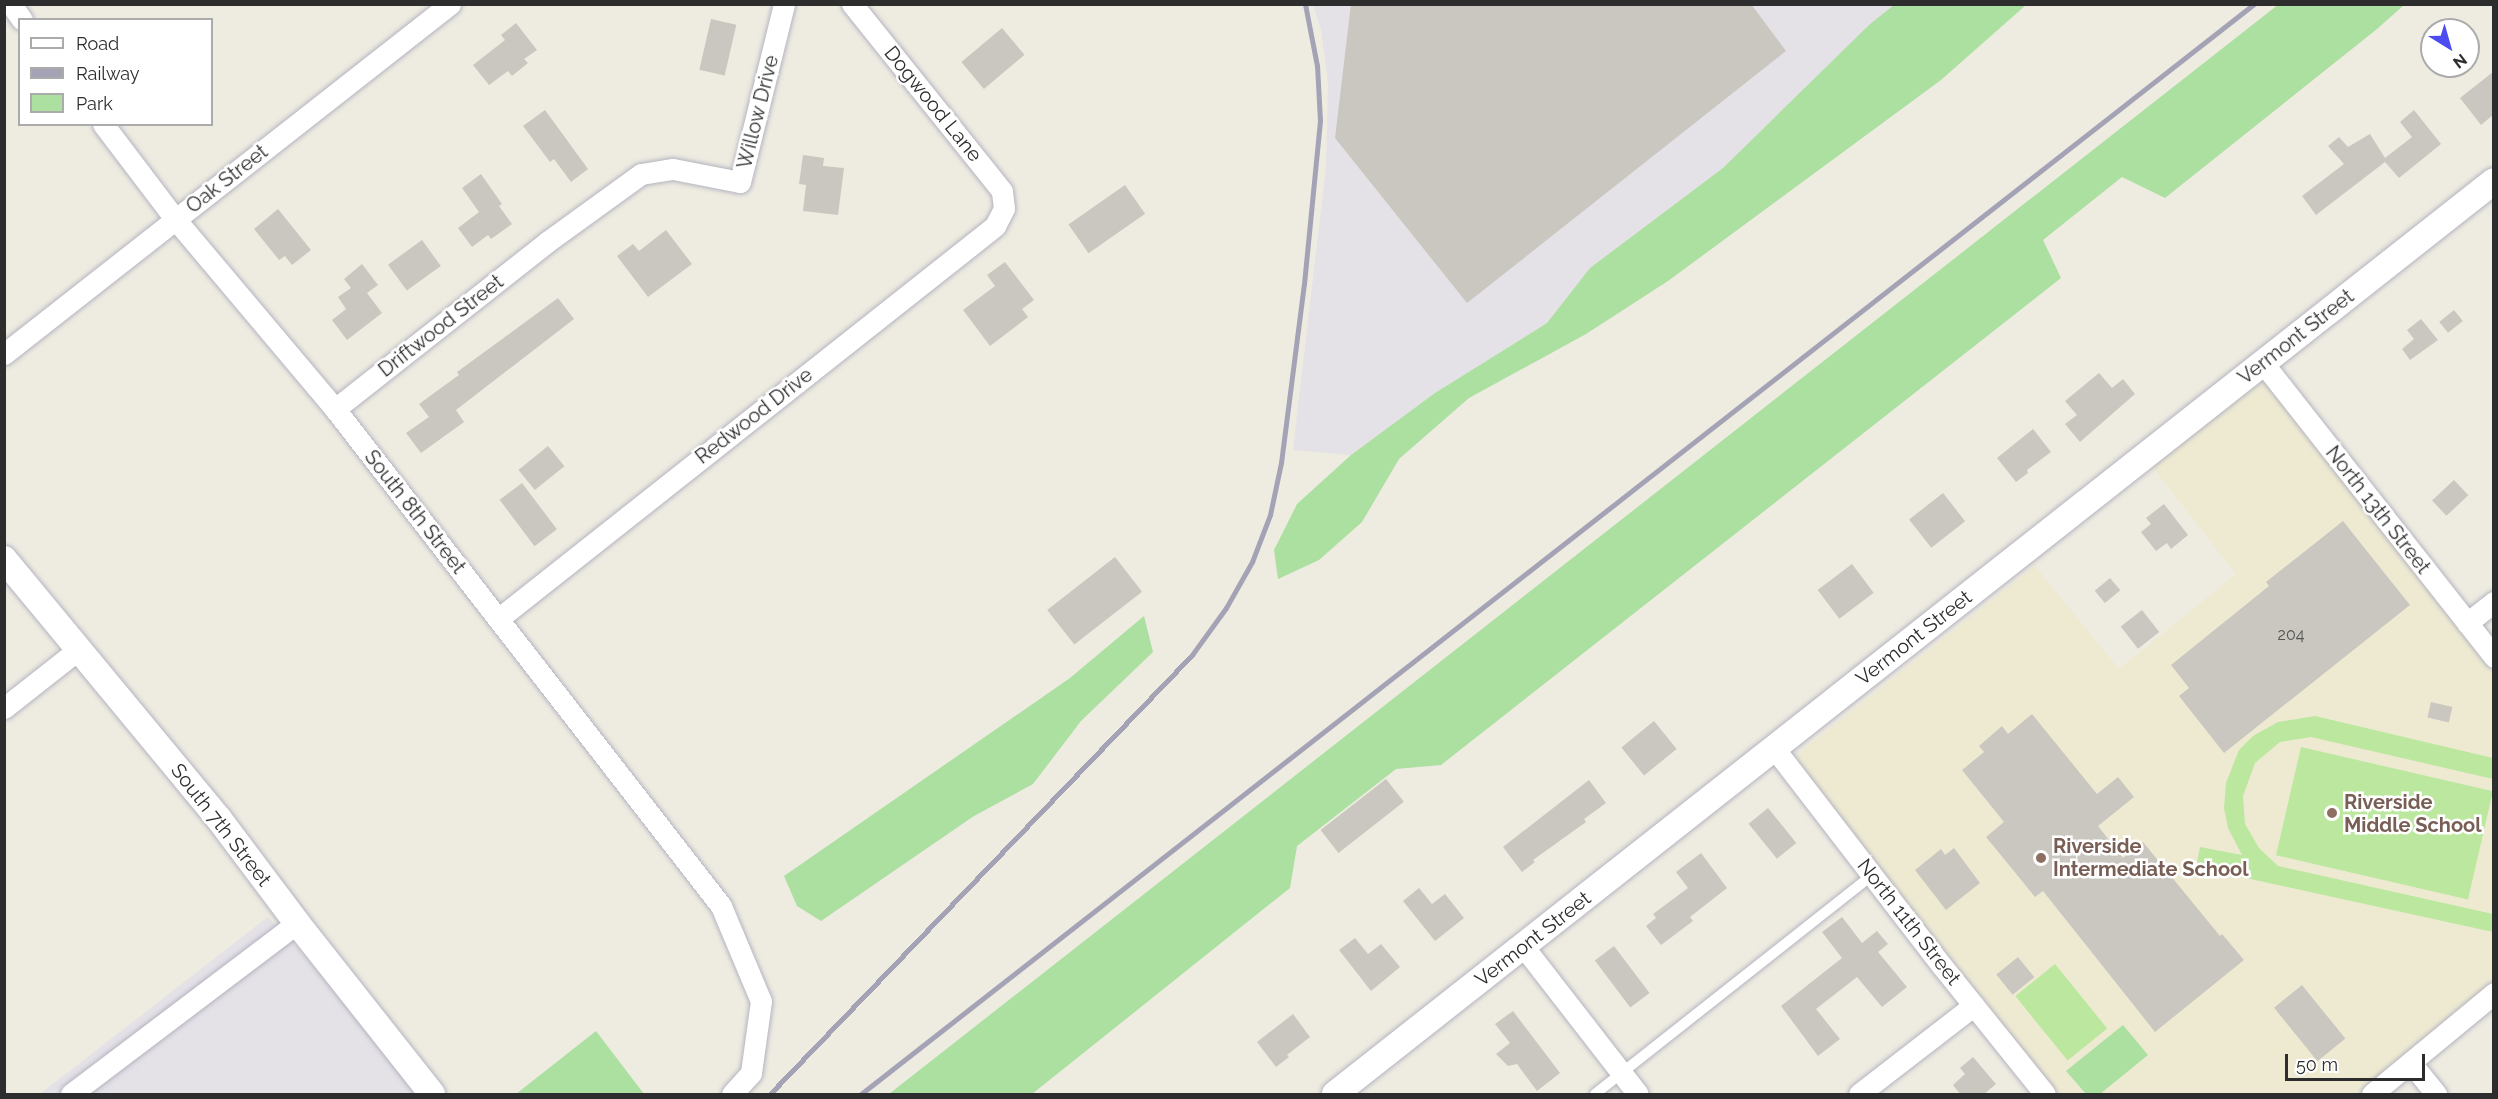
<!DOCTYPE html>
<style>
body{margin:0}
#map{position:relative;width:2498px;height:1099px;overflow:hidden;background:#eeebe1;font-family:Raleway,sans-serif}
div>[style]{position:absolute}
.industrial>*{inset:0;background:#e4e1e7}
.education>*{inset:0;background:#eeead2}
.green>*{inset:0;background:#abe0a1}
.pitch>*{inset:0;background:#bbe79e;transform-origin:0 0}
.building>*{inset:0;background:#cac7c0;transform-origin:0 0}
.roads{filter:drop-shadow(0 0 2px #b4b4c0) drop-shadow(0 0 2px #b4b4c0)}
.service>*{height:10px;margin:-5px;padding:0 5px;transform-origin:5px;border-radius:5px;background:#fff}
.minor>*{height:21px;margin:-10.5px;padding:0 10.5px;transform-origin:10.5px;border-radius:10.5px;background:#fff}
.tertiary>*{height:26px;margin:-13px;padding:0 13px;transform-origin:13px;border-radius:13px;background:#fff}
.rail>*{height:4.5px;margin:-2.25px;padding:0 2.25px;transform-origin:2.25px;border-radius:2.25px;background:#a4a3b6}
.dots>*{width:16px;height:16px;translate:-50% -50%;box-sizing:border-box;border:3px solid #fff;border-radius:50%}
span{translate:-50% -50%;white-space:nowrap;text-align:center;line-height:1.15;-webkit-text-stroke:5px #fff;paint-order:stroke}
.number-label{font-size:16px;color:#545452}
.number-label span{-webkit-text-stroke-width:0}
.street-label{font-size:20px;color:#2d2d2d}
.education-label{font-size:20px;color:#785e54;font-weight:700}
.left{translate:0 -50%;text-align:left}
.frame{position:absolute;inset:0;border:6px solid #2d2d2d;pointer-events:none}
.legend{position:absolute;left:18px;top:18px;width:195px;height:108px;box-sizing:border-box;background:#fff;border:2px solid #ababab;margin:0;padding:8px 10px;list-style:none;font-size:18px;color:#2d2d2d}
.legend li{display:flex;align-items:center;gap:12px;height:30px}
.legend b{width:30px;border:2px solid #ababab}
.north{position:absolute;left:2420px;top:18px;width:60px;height:60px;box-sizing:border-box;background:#fff;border:2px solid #ababab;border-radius:50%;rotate:143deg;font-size:16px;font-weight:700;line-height:24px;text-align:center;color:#2d2d2d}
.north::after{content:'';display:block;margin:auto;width:21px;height:27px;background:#4c4cf0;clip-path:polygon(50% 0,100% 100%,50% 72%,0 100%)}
.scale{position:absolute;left:2285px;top:1054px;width:140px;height:27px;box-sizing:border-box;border:3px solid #2d2d2d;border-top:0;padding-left:8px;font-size:18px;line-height:21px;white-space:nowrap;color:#2d2d2d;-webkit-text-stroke:4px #fff;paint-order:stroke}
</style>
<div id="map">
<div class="industrial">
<div style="clip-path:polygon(1313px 5px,1894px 5px,1870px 24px,1723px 168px,1590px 268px,1547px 323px,1435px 393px,1351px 455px,1293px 450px,1326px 167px,1328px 82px,1321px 29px)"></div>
<div style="clip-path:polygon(268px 917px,311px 963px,416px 1094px,40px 1094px)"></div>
</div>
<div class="education">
<div style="clip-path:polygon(2267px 384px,2277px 393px,2493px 672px,2493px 984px,2360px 1094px,2057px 1094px,1799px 764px,1798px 756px,1805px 748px,2035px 566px,2119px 669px,2236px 574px,2150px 464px,2246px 389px)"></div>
</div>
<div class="green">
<div style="clip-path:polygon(2279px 4px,2404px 5px,2377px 29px,2165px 198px,2122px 177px,2043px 240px,2061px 278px,1441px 765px,1396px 769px,1297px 846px,1290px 888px,1032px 1094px,889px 1094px)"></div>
<div style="clip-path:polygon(1894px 5px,2026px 5px,1941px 80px,1668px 281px,1586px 334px,1469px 398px,1399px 459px,1362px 522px,1319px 560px,1278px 579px,1274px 550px,1297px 504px,1351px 455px,1435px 393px,1547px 323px,1590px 268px,1723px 168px,1870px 24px)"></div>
<div style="clip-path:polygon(1144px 616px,1153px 652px,1081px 721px,1033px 784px,974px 816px,821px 921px,797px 906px,784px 876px,1070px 678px)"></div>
<div style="clip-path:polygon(2123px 1025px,2148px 1055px,2100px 1094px,2086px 1094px,2066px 1071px)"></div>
<div style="clip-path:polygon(596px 1031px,644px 1094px,516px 1094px)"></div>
</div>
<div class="pitch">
<div style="clip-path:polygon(2315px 716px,2493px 758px,2493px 779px,2311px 737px,2280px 742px,2255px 763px,2243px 796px,2245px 824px,2259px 848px,2278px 866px,2493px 914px,2493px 932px,2196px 867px,2200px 847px,2242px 855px,2228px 828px,2224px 808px,2226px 783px,2239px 750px,2253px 736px,2278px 722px)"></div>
<div style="left:2301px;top:747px;width:197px;height:111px;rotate:13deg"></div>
<div style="left:2055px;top:964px;width:83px;height:51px;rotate:51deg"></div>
</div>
<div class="building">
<div style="clip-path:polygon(1351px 4px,1751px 4px,1786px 51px,1467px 303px,1335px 138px)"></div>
<div style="left:711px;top:19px;width:26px;height:52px;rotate:13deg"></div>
<div style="clip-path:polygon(516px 23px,537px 50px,524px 59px,528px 63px,512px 76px,508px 71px,489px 85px,473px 65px,505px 40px,501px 35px)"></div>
<div style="left:1002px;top:28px;width:35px;height:53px;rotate:50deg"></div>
<div style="clip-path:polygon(2493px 72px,2493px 115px,2481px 125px,2460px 98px)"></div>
<div style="clip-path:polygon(545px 110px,588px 169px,571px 182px,554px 159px,550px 162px,523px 126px)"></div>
<div style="clip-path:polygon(2414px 110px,2441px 144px,2399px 178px,2385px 162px,2316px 215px,2302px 196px,2344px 164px,2328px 146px,2339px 137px,2348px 147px,2370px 134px,2385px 158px,2412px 137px,2400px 122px)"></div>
<div style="clip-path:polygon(803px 155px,824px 158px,823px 166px,844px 168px,838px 215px,803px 211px,806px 185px,799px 184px)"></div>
<div style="clip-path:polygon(481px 174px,502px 204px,499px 206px,512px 224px,491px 239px,488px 235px,472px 247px,458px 228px,479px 212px,462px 188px)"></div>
<div style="left:1125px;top:185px;width:35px;height:69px;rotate:55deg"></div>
<div style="clip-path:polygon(278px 209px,311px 250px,292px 265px,285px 256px,279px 260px,254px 229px)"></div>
<div style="clip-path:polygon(666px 230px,692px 264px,648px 297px,617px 256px,633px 244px,639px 251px)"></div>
<div style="left:422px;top:240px;width:32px;height:42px;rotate:54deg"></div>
<div style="clip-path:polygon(1005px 262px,1034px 300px,1022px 309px,1028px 317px,990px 346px,963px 310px,995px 286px,987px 275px)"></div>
<div style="clip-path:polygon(362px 264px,378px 285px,367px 293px,382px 313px,347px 340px,332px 320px,346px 309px,338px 297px,351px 288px,344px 279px)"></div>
<div style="clip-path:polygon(558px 298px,574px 319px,456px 410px,464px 422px,421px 453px,406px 433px,429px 417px,419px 404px,459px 375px,457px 372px)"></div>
<div style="left:2454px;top:310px;width:14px;height:19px;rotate:51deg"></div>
<div style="clip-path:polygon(2421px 319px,2438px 340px,2410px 360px,2402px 349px,2414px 339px,2407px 330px)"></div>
<div style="clip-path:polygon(2099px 373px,2112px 388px,2123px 379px,2135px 394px,2080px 442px,2065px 424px,2077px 415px,2065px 401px)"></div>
<div style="clip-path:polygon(2033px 429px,2051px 452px,2027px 470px,2028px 473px,2016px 482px,1997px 458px)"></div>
<div style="left:548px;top:446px;width:26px;height:38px;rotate:51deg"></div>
<div style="left:2454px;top:480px;width:21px;height:30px;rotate:47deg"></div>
<div style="left:522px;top:483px;width:58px;height:28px;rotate:53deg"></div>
<div style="left:1943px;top:493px;width:36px;height:43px;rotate:52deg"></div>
<div style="clip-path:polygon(2164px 504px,2188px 535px,2171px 549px,2167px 543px,2156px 551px,2141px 532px,2151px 524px,2146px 518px)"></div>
<div style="clip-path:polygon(2343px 521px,2410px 605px,2224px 753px,2179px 696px,2189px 688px,2171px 665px,2269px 586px,2266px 582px)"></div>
<div style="left:1115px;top:557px;width:44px;height:86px;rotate:52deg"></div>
<div style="left:1852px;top:564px;width:36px;height:43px;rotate:53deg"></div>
<div style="left:2110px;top:578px;width:16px;height:20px;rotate:50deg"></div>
<div style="left:2142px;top:610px;width:28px;height:27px;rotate:52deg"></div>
<div style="left:2431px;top:702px;width:22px;height:16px;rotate:13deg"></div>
<div style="clip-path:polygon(2032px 714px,2097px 794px,2118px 777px,2134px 797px,2098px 826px,2123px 858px,2143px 842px,2220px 936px,2222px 934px,2244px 960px,2155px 1032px,2043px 891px,2035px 897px,1986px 837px,2004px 822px,1962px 770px,1984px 752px,1979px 746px,2002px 726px,2008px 734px)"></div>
<div style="left:1654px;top:721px;width:36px;height:42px;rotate:51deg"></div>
<div style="left:1386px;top:779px;width:29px;height:83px;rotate:52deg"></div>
<div style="clip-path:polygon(1589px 780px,1606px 803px,1584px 819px,1586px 822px,1533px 860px,1535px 862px,1522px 872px,1503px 847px)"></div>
<div style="left:1768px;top:808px;width:45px;height:25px;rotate:51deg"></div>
<div style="clip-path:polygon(1954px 848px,1980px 883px,1946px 910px,1915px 870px,1941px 849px,1945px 855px)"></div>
<div style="clip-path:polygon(1701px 853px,1727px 888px,1690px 917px,1693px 921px,1661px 945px,1646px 926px,1656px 918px,1653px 914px,1688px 888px,1676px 872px)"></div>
<div style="clip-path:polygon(1419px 888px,1432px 904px,1445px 894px,1464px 918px,1435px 941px,1403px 901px)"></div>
<div style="clip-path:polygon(1842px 917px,1862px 943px,1877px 931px,1888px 944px,1878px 952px,1907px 987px,1882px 1007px,1857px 977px,1816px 1009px,1840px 1039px,1818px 1056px,1781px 1006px,1842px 958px,1822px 932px)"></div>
<div style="clip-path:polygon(1355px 938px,1368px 954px,1381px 944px,1400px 967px,1371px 991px,1339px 950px)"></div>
<div style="left:1614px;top:946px;width:59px;height:24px;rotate:53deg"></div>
<div style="left:2018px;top:957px;width:26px;height:28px;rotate:51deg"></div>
<div style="left:2302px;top:985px;width:69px;height:36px;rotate:51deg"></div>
<div style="clip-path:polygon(1513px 1011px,1560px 1073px,1537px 1091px,1517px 1064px,1508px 1066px,1496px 1054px,1510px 1043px,1495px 1024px)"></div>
<div style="clip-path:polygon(1293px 1014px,1310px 1037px,1287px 1055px,1289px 1057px,1276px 1067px,1257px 1042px)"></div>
<div style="clip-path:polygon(1973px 1057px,1996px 1084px,1983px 1095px,1961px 1095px,1953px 1085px,1965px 1074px,1960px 1068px)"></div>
</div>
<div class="roads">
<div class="service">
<div style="left:1595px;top:1094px;width:353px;rotate:-38.3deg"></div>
</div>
<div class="minor">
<div style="left:11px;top:4px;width:19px;rotate:55deg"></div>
<div style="left:103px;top:124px;width:121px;rotate:52.8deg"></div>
<div style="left:176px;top:220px;width:247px;rotate:49.9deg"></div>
<div style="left:335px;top:409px;width:629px;rotate:52.16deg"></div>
<div style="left:721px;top:906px;width:103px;rotate:67.2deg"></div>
<div style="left:761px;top:1001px;width:73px;rotate:97.9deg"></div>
<div style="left:751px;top:1073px;width:28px;rotate:132deg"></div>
<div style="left:4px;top:354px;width:567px;rotate:-38.12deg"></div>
<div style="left:2263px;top:363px;width:374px;rotate:51.8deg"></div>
<div style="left:335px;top:409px;width:270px;rotate:-38.2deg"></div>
<div style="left:547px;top:242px;width:116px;rotate:-35.9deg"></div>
<div style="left:641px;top:174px;width:32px;rotate:-9deg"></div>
<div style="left:673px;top:169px;width:68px;rotate:11deg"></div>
<div style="left:740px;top:182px;width:183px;rotate:-76.1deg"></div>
<div style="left:498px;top:619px;width:634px;rotate:-38.33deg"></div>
<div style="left:995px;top:226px;width:20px;rotate:-63deg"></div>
<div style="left:1004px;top:208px;width:17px;rotate:-97deg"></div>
<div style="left:1002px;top:191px;width:240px;rotate:-128.7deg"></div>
<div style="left:2467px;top:623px;width:34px;rotate:-38deg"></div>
<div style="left:4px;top:708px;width:95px;rotate:-38.2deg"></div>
<div style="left:1774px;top:748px;width:275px;rotate:52.4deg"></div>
<div style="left:1942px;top:966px;width:164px;rotate:51.2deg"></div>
<div style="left:1523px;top:946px;width:187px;rotate:52.2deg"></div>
<div style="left:2411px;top:1063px;width:40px;rotate:51deg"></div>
<div style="left:71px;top:1094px;width:283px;rotate:-37.1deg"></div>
<div style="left:1859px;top:1094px;width:145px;rotate:-37.7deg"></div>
<div style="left:2372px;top:1094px;width:158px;rotate:-39.6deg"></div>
</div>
<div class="tertiary">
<div style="left:4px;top:559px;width:337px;rotate:50.4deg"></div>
<div style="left:219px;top:819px;width:130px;rotate:53.1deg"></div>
<div style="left:297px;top:923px;width:218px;rotate:51.7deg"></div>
<div style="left:1335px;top:1094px;width:1475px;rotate:-38.23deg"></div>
</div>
</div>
<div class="rail">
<div style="left:770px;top:1094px;width:609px;rotate:-46.13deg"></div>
<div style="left:1192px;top:655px;width:58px;rotate:-54.1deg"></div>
<div style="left:1226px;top:608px;width:53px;rotate:-60.5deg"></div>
<div style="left:1252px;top:562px;width:50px;rotate:-69deg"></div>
<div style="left:1270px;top:515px;width:53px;rotate:-78.1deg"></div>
<div style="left:1281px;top:463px;width:180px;rotate:-82.7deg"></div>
<div style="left:1304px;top:284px;width:164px;rotate:-84.4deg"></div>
<div style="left:1320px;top:121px;width:55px;rotate:-93.1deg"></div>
<div style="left:1317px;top:66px;width:63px;rotate:-101deg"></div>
<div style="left:861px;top:1094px;width:1769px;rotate:-38.04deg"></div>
</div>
<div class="dots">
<div style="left:2332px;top:813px;background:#8d6e63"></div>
<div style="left:2041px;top:858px;background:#8d6e63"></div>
</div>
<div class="number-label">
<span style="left:2291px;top:635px">204</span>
</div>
<div class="street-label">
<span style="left:933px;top:104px;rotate:51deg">Dogwood Lane</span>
<span style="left:758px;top:112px;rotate:-76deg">Willow Drive</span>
<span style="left:227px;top:179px;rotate:-38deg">Oak Street</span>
<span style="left:441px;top:326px;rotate:-38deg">Driftwood Street</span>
<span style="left:2296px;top:337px;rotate:-38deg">Vermont Street</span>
<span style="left:754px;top:416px;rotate:-38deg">Redwood Drive</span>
<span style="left:2378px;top:510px;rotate:52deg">North 13th Street</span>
<span style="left:415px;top:512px;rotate:52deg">South 8th Street</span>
<span style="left:1914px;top:638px;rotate:-38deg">Vermont Street</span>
<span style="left:221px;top:825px;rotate:52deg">South 7th Street</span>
<span style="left:1909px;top:922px;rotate:52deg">North 11th Street</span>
<span style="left:1533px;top:939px;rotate:-38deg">Vermont Street</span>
</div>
<div class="education-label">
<span class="left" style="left:2344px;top:814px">Riverside<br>Middle School</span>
<span class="left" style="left:2053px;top:858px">Riverside<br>Intermediate School</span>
</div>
<div class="frame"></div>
<ul class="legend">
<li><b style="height:8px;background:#fff"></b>Road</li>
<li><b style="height:8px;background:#a4a3b6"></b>Railway</li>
<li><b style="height:16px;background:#abe0a1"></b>Park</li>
</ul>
<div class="north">N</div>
<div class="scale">50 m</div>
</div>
